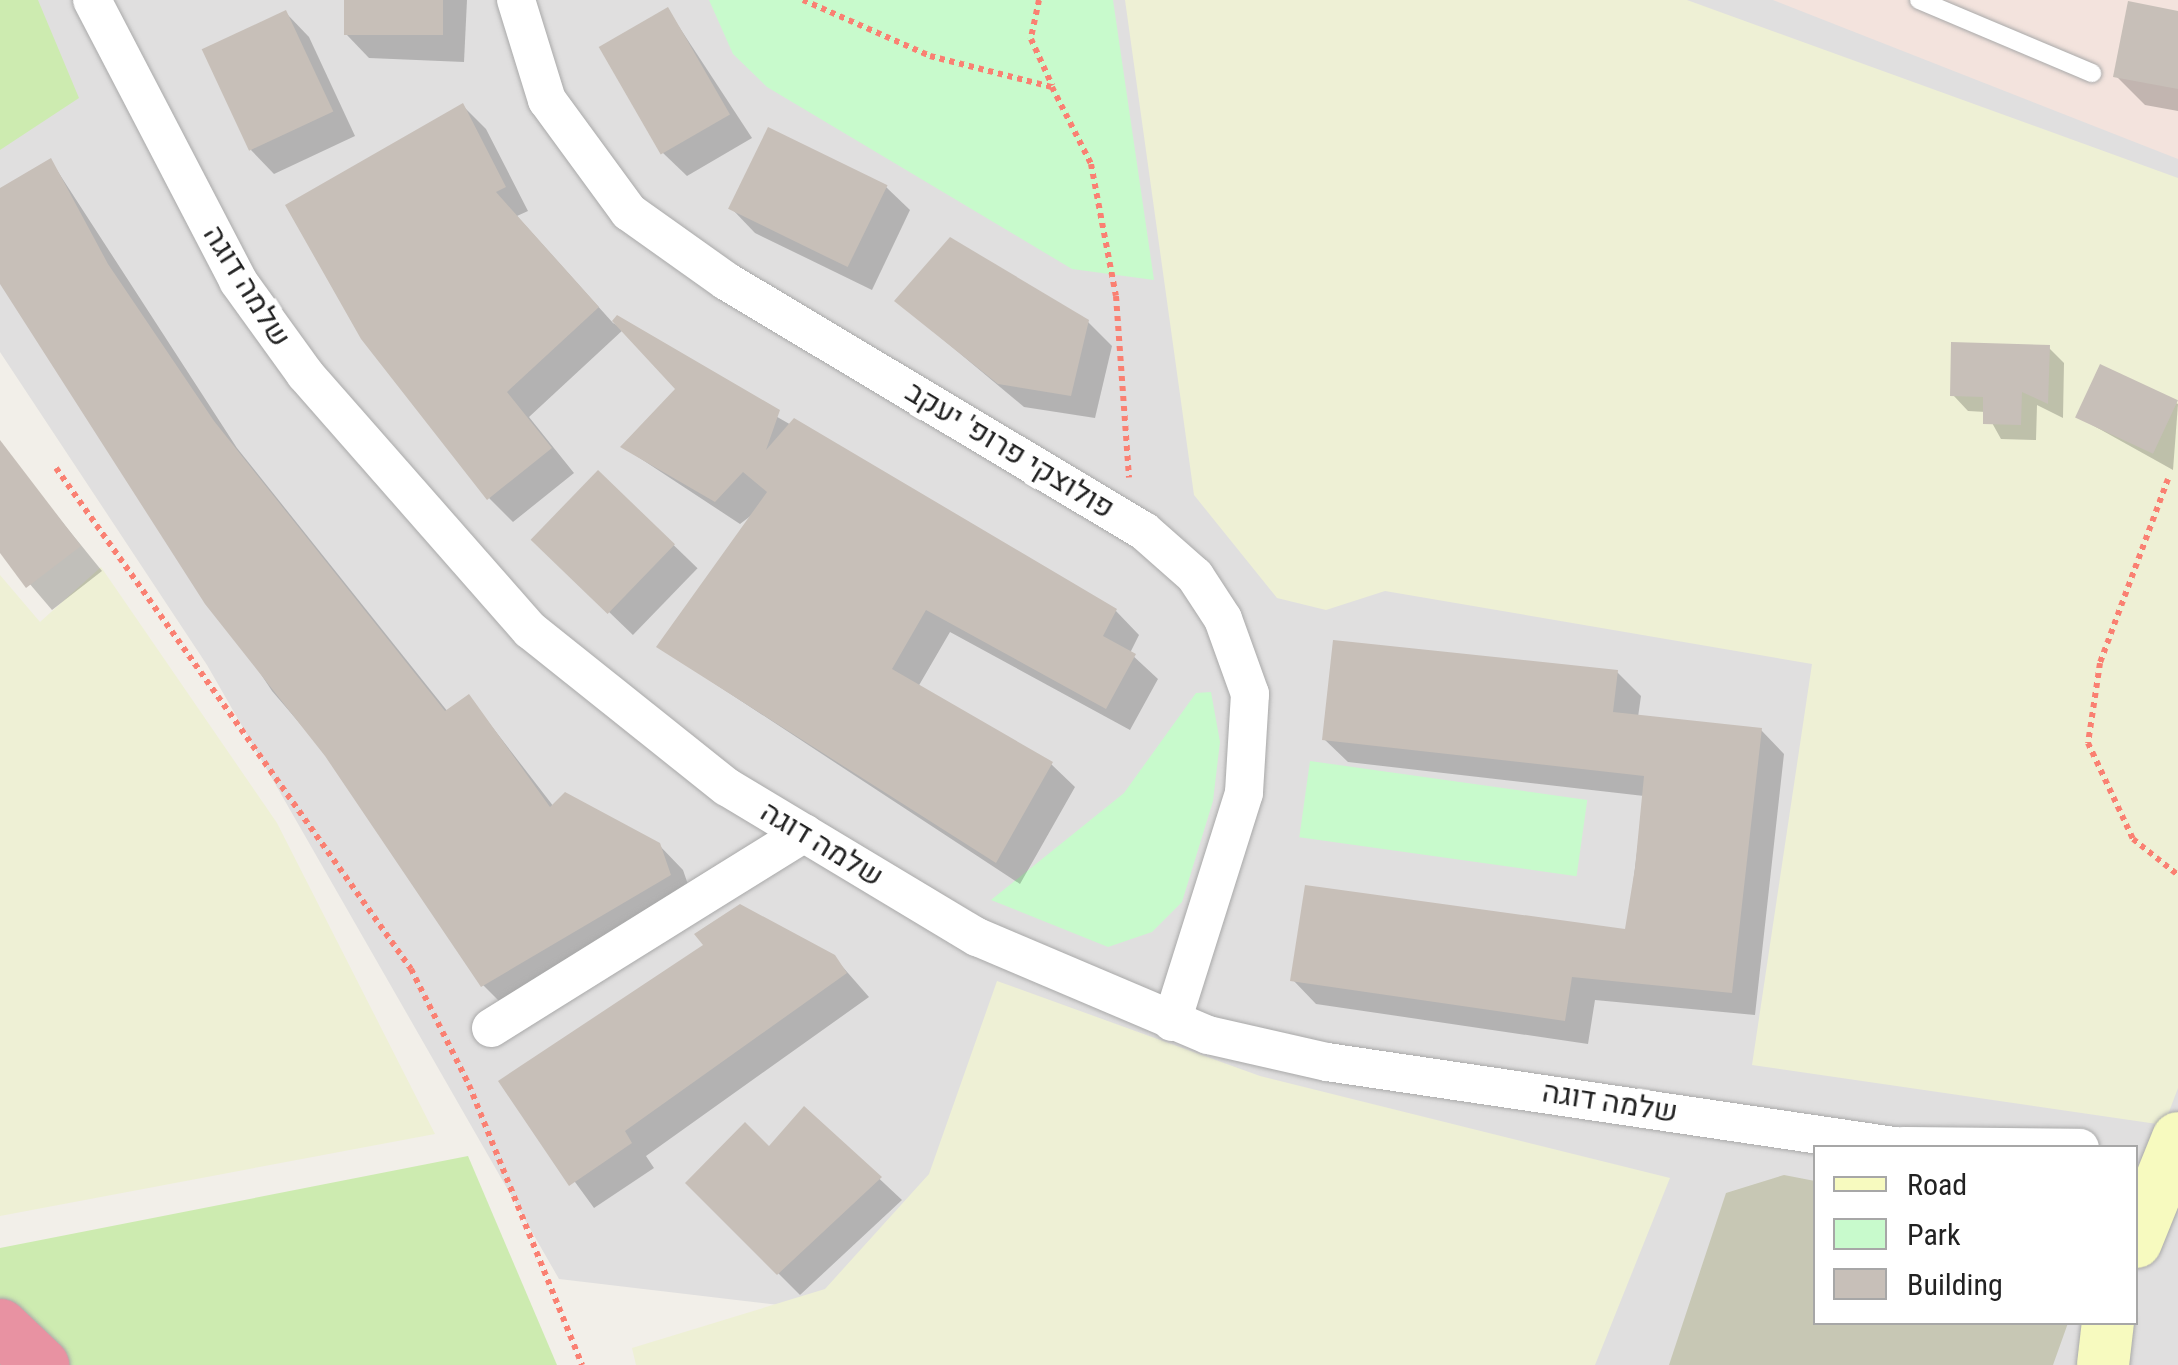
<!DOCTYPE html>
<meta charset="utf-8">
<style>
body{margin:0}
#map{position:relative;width:2178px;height:1365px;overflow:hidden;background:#f2efe9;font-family:"Roboto Condensed",Heebo,sans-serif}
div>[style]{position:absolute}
.residential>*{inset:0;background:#e0dfdf}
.military>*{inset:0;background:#f3e3dd}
.construction>*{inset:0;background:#c7c7b4}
.farmland>*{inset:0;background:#eef0d5}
.grass>*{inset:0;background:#cdebb0}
.park>*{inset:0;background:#c8facc;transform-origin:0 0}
.shadow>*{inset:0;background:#0003;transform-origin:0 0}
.building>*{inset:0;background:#c7bfb8;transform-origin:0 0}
.path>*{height:6px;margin-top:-3px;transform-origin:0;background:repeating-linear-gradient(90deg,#fa8072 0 5px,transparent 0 10px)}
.roads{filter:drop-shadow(0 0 2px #a9a9a9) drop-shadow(0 0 2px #a9a9a9)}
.lane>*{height:18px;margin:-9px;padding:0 9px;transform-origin:9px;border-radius:9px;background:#fff}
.street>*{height:38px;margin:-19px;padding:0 19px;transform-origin:19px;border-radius:19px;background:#fff}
.secondary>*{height:52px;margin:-26px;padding:0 26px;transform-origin:26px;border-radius:26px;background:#f7fabf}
.highway>*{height:55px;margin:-27.5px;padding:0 27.5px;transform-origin:27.5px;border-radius:27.5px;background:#e892a2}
span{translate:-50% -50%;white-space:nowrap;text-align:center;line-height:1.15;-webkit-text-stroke:10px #fff;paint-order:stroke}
.street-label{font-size:30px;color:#222}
.legend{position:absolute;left:1813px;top:1145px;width:325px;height:180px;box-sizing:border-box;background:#fff;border:2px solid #a7a7a7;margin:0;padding:12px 18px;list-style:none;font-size:30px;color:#222}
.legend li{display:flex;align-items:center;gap:20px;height:50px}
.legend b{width:50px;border:2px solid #a7a7a7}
</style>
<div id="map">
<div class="residential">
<div style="clip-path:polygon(evenodd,0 0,2178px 0,2178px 1365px,1285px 1365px,559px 1279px,207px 665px,0 352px,0 0,1816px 1148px,2136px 1148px,2136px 1322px,1816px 1322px,1816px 1148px)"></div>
</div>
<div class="military">
<div style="clip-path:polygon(1773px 0,2178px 0,2178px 159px)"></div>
</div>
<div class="construction">
<div style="clip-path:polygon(1784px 1175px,1815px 1181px,1816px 1322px,2068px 1323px,2053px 1365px,1669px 1365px,1726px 1193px)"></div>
</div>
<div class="farmland">
<div style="clip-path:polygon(1125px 0,1687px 0,2178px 178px,2178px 1088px,2164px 1125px,1752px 1065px,1812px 664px,1385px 591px,1326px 610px,1277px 598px,1194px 495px)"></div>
<div style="clip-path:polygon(101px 567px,277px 823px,435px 1134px,0 1216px,0 575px,40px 622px)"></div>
<div style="clip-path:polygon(997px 981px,1260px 1076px,1670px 1178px,1595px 1365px,636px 1365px,632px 1348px,825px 1289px,929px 1174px)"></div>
</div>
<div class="grass">
<div style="clip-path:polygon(0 0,38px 0,79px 98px,0 150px)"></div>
<div style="clip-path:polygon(468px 1156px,557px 1365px,0 1365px,0 1248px)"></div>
</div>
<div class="park">
<div style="clip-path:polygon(709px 0,1113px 0,1154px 280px,1072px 269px,767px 87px,733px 54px)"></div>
<div style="clip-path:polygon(1211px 692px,1220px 742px,1213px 801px,1182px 902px,1152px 932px,1108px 947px,991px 900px,1124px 793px,1196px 693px)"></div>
<div style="left:1310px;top:761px;width:280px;height:77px;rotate:8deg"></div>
</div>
<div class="shadow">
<div style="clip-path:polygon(351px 0,467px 0,464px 62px,369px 58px,346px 34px)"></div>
<div style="clip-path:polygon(668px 10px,752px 138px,687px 176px,663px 153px)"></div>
<div style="clip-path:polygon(286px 13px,309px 37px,355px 136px,274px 174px,251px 150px)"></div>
<div style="clip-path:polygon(2178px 13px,2178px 111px,2145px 105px,2116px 76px)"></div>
<div style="clip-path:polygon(463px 106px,486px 129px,528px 211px,517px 216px,613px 323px,1116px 611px,1139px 635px,1130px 653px,1158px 679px,1130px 730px,950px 632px,918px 687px,1051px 764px,1075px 787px,1020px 884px,659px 647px,757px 511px,740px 524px,623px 447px,678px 389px,624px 329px,529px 417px,574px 473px,513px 522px,489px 498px)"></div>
<div style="clip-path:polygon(51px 161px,237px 448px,448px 712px,469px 697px,554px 807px,659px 845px,683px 870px,693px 899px,507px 1009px,483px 985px,327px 755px,272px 691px,0 280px,0 191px)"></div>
<div style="clip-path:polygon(886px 187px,910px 210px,872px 290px,755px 233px,732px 209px)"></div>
<div style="clip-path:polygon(897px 301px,1088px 322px,1112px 346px,1095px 418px,1024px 407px)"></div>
<div style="clip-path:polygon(2048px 347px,2064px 363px,2063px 418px,2037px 405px,2036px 440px,2001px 439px,1986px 412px,1968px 411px,1953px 395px)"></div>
<div style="clip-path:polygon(2102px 367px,2178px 404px,2173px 470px,2078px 417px)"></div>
<div style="clip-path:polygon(12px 460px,102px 571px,52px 610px,0 549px,0 469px)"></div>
<div style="left:599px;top:473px;width:137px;height:93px;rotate:44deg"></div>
<div style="clip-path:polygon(1617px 672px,1641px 696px,1638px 717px,1761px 730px,1784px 754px,1755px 1015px,1595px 1000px,1588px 1044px,1316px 1004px,1293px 980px,1627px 932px,1644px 796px,1348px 762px,1324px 739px)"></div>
<div style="clip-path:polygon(834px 957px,869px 997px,646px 1156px,654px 1168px,594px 1208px,502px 1082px)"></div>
<div style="clip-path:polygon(805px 1109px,902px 1200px,800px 1295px,688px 1183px,769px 1149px)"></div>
</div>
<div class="building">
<div style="left:344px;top:0;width:99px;height:35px"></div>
<div style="clip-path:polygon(2128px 1px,2178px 11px,2178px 89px,2113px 77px)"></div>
<div style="left:668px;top:7px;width:124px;height:80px;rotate:60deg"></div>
<div style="left:286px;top:10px;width:112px;height:93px;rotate:65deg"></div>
<div style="clip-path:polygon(463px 103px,506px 187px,496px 192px,599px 307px,507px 392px,552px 448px,487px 500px,361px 339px,285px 205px)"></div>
<div style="left:768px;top:127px;width:133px;height:91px;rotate:26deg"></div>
<div style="clip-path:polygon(51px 158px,108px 264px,214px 421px,445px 711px,469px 694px,550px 807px,565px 792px,660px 843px,671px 875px,481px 987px,325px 756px,205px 604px,0 284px,0 188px)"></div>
<div style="clip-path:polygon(950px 237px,1089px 320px,1071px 396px,998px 384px,894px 301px)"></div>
<div style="clip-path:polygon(617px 315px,780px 410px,766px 450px,794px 418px,1117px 609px,1103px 636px,1136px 654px,1106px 709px,926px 610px,892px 669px,1053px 762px,996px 863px,656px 647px,767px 492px,743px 472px,715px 502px,620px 447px,675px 389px,612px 321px)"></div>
<div style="clip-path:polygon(1951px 342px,2050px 345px,2048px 404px,2022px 392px,2021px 425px,1983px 424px,1983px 397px,1950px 396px)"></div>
<div style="left:2100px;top:364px;width:86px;height:59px;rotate:25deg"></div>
<div style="clip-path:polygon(0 440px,81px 546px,26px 588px,0 553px)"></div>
<div style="left:598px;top:470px;width:107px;height:97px;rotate:44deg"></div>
<div style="clip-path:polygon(1333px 640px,1618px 670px,1613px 712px,1762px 728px,1732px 993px,1572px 977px,1565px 1021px,1290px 981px,1305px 885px,1625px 929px,1635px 868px,1644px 776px,1322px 740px)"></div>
<div style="clip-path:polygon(740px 904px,835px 955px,847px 973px,625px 1131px,632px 1143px,569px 1186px,498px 1081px,703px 945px,694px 934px)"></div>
<div style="clip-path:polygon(804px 1106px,882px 1177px,777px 1275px,685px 1183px,745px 1122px,769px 1146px)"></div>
</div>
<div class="path">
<div style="left:803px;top:0;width:139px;rotate:23.8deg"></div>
<div style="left:930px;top:56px;width:126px;rotate:14.3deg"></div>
<div style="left:1052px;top:87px;width:86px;rotate:63.1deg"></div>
<div style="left:1091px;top:164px;width:134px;rotate:79.3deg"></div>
<div style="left:1116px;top:296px;width:182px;rotate:85.9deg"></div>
<div style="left:1039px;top:0;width:40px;rotate:102deg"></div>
<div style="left:1031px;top:39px;width:51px;rotate:65.5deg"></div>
<div style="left:56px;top:468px;width:614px;rotate:54.68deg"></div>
<div style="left:411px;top:969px;width:130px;rotate:63.4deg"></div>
<div style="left:469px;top:1085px;width:302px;rotate:68deg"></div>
<div style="left:2168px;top:479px;width:196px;rotate:110.3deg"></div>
<div style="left:2100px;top:663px;width:81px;rotate:98.5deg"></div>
<div style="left:2088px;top:743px;width:106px;rotate:64.9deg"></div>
<div style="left:2133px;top:839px;width:58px;rotate:38.7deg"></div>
</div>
<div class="roads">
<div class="lane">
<div style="left:1919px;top:0;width:188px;rotate:22.9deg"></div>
</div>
<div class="street">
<div style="left:92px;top:0;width:317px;rotate:62.5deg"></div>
<div style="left:238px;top:281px;width:115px;rotate:54.2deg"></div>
<div style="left:305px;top:374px;width:341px;rotate:48.7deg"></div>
<div style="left:530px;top:630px;width:252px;rotate:38.6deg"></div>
<div style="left:727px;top:787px;width:292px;rotate:31deg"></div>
<div style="left:977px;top:937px;width:251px;rotate:23deg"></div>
<div style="left:1208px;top:1035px;width:122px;rotate:12.8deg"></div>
<div style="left:1327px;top:1062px;width:586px;rotate:8.43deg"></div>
<div style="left:516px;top:0;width:105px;rotate:72.8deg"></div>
<div style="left:547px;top:100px;width:139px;rotate:53.8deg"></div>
<div style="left:629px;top:212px;width:119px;rotate:35.4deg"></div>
<div style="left:726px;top:281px;width:487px;rotate:30.9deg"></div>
<div style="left:1144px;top:531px;width:68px;rotate:41.4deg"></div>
<div style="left:1195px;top:576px;width:51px;rotate:56.9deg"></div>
<div style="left:1223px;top:619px;width:80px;rotate:70.2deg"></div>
<div style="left:1250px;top:694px;width:99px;rotate:93.5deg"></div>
<div style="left:1244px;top:793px;width:240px;rotate:107.5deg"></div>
<div style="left:491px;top:1028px;width:369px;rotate:-31.9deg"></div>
<div style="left:1903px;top:1146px;width:177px;rotate:0.6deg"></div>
</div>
<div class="secondary">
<div style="left:2136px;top:1242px;width:112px;rotate:-68deg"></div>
<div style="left:2103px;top:1365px;width:43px;rotate:-83.4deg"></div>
</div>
<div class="highway">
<div style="left:0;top:1326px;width:57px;rotate:43.6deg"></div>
</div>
</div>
<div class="street-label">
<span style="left:247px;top:286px;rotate:58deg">שלמה דוגה</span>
<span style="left:1010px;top:450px;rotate:31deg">פולוצקי פרופ' יעקב</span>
<span style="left:822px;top:844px;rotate:31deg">שלמה דוגה</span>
<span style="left:1610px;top:1102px;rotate:9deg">שלמה דוגה</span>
</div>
<ul class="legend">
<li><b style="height:12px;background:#f7fabf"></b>Road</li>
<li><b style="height:28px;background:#c8facc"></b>Park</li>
<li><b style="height:28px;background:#c7bfb8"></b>Building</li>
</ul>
</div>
